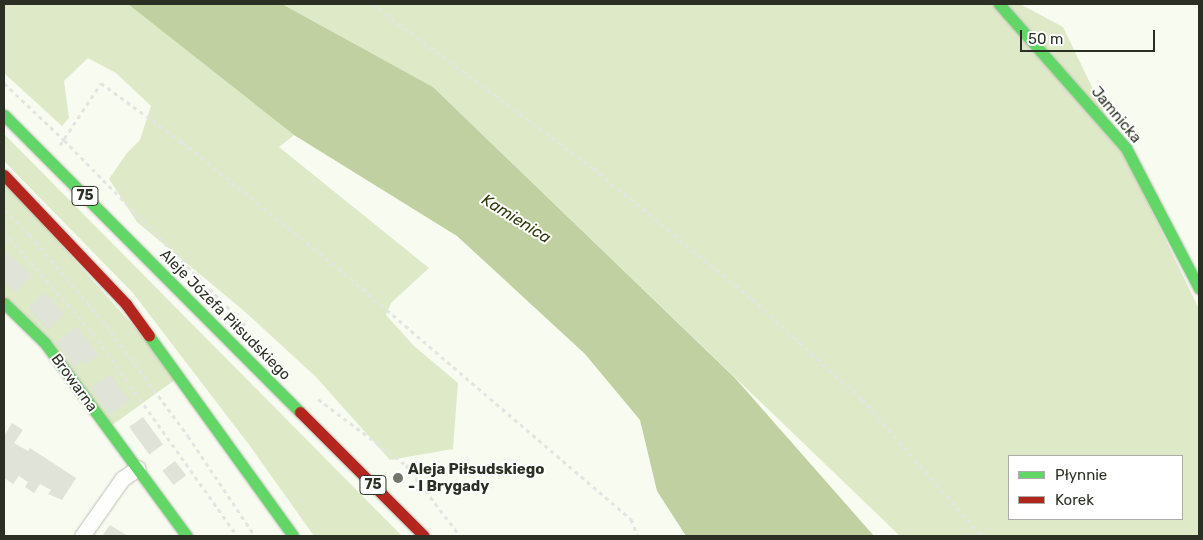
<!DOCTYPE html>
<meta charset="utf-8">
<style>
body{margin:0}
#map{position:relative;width:1203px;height:540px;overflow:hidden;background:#f7fbf0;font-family:Rubik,sans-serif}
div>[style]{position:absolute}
.green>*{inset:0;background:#dee9c8}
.water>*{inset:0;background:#c0d0a0}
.building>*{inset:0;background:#dfe3d8;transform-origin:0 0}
.path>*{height:3px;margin-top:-1.5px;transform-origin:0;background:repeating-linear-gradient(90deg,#e3e5e2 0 4px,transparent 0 8px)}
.roads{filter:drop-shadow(0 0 1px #bbbfb4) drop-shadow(0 0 1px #bbbfb4)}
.street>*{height:15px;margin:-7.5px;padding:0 7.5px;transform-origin:7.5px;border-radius:7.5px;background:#fefefd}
.fast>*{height:11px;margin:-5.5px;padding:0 5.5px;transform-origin:5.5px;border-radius:5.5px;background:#63d668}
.jam>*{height:11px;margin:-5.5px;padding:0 5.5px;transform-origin:5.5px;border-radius:5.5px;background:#b3261e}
.dots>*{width:14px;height:14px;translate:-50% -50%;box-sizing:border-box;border:2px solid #fff;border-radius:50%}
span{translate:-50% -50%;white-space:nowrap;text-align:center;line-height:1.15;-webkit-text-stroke:4px #fff;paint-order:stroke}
.shield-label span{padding:1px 4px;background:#fff;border:1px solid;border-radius:4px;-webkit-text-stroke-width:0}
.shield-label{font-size:14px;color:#2c3024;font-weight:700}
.street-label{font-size:15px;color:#2c3024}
.poi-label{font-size:15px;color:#2c3024;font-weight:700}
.left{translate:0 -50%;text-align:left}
.water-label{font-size:16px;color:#2e3a0a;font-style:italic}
.frame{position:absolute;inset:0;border:5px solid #2c3024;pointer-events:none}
.legend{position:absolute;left:1008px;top:455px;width:175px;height:65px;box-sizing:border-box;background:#fff;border:1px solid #abaca7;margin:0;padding:6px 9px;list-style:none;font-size:15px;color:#2c3024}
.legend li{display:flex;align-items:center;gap:10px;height:25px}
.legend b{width:25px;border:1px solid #abaca7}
.scale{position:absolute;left:1020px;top:30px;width:135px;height:22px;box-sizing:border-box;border:2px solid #2c3024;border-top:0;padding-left:6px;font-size:15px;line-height:18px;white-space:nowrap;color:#2c3024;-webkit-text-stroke:4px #fff;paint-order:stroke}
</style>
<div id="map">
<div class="green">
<div style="clip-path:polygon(4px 4px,130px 5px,294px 135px,279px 147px,429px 268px,391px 303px,386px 315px,414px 346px,458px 383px,453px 449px,390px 460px,316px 377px,243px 310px,137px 222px,109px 179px,127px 153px,140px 140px,151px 106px,116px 73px,88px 58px,64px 81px,69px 118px,62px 126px,4px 73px)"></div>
<div style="clip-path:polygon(evenodd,282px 4px,1020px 4px,1063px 27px,1199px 309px,1199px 536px,900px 536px,433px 87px,282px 4px,1009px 456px,1182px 456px,1182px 519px,1009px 519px,1009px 456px)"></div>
<div style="clip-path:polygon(4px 134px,402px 536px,314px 536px,250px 446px,133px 293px,4px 161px)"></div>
<div style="clip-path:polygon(4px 181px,179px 377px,108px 428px,4px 303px)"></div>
</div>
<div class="water">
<div style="clip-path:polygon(128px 4px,282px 4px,433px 87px,735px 378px,874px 536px,686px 536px,657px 491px,640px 420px,585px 354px,457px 236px,294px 135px)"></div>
</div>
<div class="building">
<div style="clip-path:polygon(7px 252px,32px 276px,16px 293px,4px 282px,4px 255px)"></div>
<div style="left:45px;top:292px;width:30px;height:23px;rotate:48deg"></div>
<div style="clip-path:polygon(77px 326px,99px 355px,85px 365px,82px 361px,75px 366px,56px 342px)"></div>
<div style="left:111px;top:374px;width:33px;height:24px;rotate:55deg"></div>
<div style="left:143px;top:417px;width:34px;height:17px;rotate:54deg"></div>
<div style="clip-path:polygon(12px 423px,23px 430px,14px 443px,28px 451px,30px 448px,76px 478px,62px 500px,48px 494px,51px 490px,40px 484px,34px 493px,25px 487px,28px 482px,19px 476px,13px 484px,4px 478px,4px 436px)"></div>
<div style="left:175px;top:461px;width:18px;height:16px;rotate:52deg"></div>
<div style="clip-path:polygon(110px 525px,128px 536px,102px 536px)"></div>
</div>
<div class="path">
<div style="left:372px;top:4px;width:275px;rotate:36.6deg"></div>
<div style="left:593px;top:168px;width:206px;rotate:39.5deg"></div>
<div style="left:752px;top:299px;width:149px;rotate:42.3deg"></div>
<div style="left:862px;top:399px;width:182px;rotate:48.8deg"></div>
<div style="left:4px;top:83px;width:83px;rotate:43.5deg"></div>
<div style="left:64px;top:140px;width:259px;rotate:45.6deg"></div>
<div style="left:60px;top:145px;width:74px;rotate:-56.5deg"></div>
<div style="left:101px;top:83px;width:100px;rotate:36.1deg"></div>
<div style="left:182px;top:142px;width:201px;rotate:38.9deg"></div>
<div style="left:338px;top:268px;width:386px;rotate:40.6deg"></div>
<div style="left:631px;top:519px;width:18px;rotate:68deg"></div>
<div style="left:4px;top:210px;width:36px;rotate:44deg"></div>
<div style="left:30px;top:235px;width:118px;rotate:49.8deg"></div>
<div style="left:106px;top:325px;width:138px;rotate:53.5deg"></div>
<div style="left:188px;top:436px;width:120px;rotate:56.2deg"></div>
<div style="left:4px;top:232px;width:135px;rotate:48.6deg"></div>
<div style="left:93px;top:333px;width:249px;rotate:54.6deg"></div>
<div style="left:318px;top:399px;width:110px;rotate:36.9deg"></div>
<div style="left:406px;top:465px;width:89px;rotate:52.7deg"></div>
</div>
<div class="roads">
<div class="street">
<div style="left:82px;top:536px;width:70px;rotate:-54.9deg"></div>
<div style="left:122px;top:479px;width:19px;rotate:-35deg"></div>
</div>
<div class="fast">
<div style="left:999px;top:4px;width:192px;rotate:48.6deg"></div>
<div style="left:1126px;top:148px;width:158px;rotate:62.5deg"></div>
<div style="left:4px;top:115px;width:419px;rotate:45.1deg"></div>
<div style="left:4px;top:303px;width:57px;rotate:44.3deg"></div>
<div style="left:45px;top:343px;width:240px;rotate:53.7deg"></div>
<div style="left:149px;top:336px;width:246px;rotate:54.2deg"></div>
</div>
<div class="jam">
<div style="left:4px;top:175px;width:178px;rotate:46.6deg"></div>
<div style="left:126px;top:304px;width:39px;rotate:54deg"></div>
<div style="left:300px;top:412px;width:175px;rotate:45deg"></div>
</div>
</div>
<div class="dots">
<div style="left:398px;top:478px;background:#73776b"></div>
</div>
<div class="shield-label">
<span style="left:85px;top:196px">75</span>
<span style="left:373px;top:485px">75</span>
</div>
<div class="street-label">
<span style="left:1116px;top:115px;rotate:50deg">Jamnicka</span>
<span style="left:225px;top:315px;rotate:45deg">Aleje Józefa Piłsudskiego</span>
<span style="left:74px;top:383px;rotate:54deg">Browarna</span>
</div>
<div class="poi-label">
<span class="left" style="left:408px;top:478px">Aleja Piłsudskiego<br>- I Brygady</span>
</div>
<div class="water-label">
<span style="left:516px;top:219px;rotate:32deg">Kamienica</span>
</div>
<div class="frame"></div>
<ul class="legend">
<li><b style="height:6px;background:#63d668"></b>Płynnie</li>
<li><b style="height:6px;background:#b3261e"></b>Korek</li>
</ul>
<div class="scale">50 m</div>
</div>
